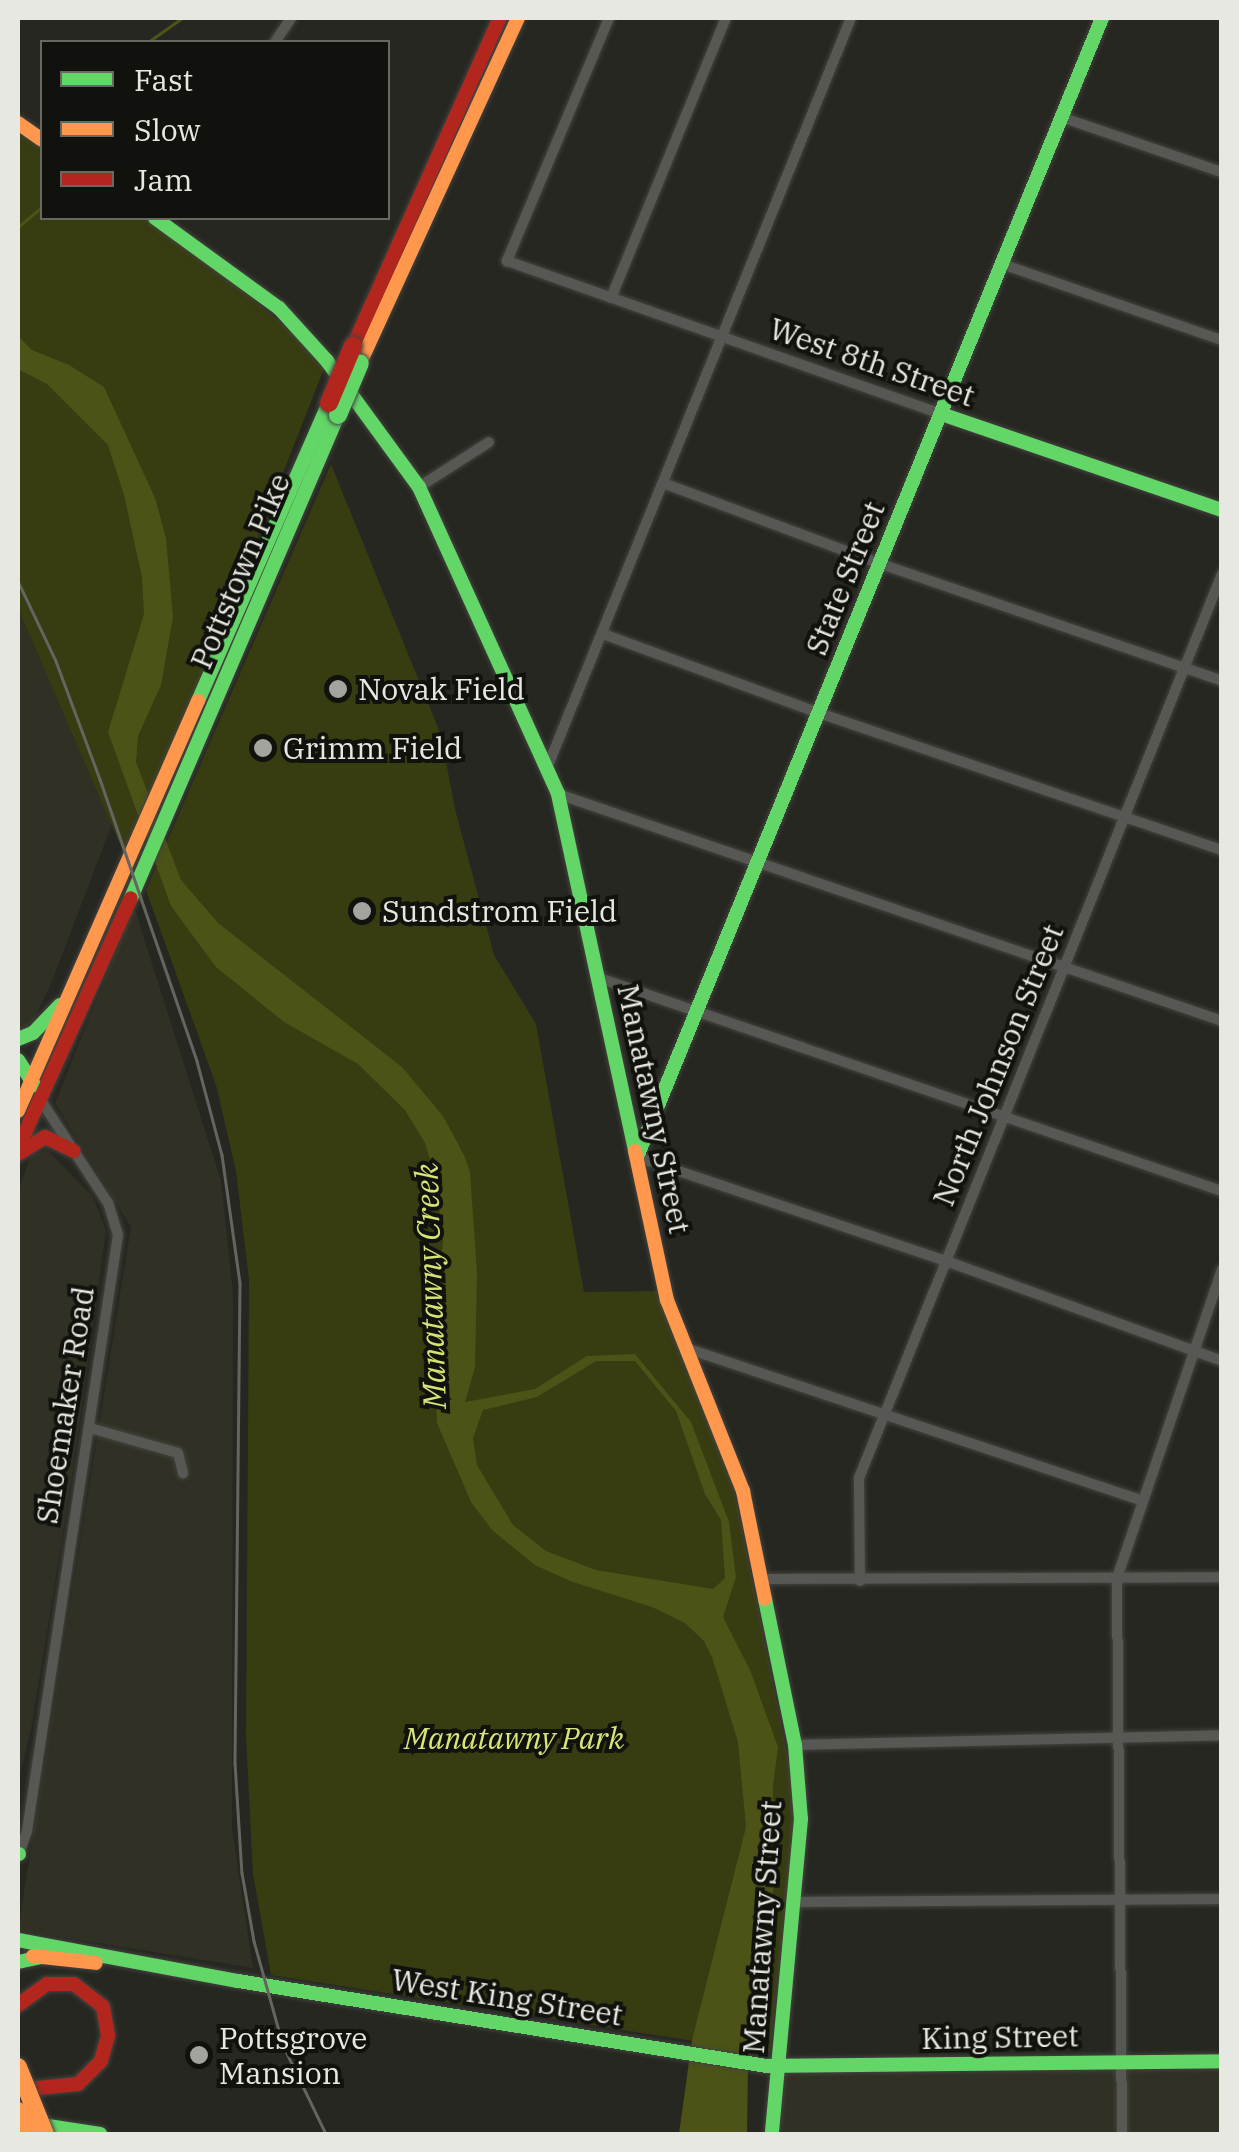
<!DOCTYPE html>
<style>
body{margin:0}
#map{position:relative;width:1239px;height:2152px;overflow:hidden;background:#272722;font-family:"IBM Plex Serif",serif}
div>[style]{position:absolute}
.built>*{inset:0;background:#303124;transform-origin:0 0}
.green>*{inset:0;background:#373c11}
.water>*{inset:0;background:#4d5316}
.stream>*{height:2.5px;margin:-1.25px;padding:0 1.25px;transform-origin:1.25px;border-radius:1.25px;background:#4d5316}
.roads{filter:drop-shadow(0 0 2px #43433f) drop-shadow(0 0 2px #43433f)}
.street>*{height:10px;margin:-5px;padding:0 5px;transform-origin:5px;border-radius:5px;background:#575854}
.fast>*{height:14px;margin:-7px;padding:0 7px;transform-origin:7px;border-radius:7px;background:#63d668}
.slow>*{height:14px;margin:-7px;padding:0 7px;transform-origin:7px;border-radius:7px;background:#ff974d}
.jam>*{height:14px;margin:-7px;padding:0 7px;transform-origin:7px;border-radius:7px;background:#b3261e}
.rail>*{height:2.5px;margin:-1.25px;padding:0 1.25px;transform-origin:1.25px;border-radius:1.25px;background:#646461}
.bridges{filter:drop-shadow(0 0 2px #43433f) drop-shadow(0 0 2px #43433f)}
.fast-bridge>*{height:18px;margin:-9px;padding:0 9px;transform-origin:9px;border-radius:9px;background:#63d668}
.slow-bridge>*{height:18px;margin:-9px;padding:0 9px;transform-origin:9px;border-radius:9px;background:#ff974d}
.jam-bridge>*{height:18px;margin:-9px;padding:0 9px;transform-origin:9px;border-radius:9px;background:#b3261e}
.dots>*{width:28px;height:28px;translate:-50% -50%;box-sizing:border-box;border:5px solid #11120d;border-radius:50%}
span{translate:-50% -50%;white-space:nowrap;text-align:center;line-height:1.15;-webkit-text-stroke:8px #11120d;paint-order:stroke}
.street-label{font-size:30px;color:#e7e8e2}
.poi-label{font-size:30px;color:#e7e8e2}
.left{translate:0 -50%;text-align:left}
.park-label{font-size:30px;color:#d9e675;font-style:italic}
.water-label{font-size:32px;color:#d7e473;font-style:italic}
.frame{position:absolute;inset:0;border:20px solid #e7e8e2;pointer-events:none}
.legend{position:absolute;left:40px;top:40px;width:350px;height:180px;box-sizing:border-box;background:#11120d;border:2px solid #676862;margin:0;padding:12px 18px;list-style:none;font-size:30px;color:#e7e8e2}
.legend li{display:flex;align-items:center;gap:20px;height:50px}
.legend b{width:50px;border:2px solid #676862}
</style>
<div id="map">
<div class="built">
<div style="clip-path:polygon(18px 608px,112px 824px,52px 981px,33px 1022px,18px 1032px)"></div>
<div style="clip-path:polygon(134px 907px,221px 1181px,233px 1293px,232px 1828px,253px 1968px,18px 1930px,131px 1227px,55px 1103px)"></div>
<div style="clip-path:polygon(47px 1150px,93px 1197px,106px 1231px,68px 1503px,31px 1729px,18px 1781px,18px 1192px,31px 1155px)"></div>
<div style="left:1221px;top:2062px;width:72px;height:442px;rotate:90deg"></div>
</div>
<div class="green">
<div style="clip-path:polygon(18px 123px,42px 140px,42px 218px,155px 218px,327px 361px,129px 865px,18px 608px)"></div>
<div style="clip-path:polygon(331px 464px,441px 735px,455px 809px,494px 955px,536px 1024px,584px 1292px,658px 1291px,732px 1477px,794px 1788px,795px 1831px,770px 2053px,271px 1975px,253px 1874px,246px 1735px,249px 1280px,236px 1171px,216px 1085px,146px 890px)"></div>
</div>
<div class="water">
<div style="clip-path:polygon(evenodd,18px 336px,32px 350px,69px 365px,104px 387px,155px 498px,166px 538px,173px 617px,161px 685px,138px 736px,136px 762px,181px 880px,218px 923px,402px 1067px,443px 1116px,464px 1155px,470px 1172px,477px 1273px,475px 1367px,465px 1402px,535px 1389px,587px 1356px,635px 1354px,691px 1422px,729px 1522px,736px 1577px,723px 1617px,750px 1670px,778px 1747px,773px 1786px,774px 1886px,748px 2063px,747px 2134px,679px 2134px,692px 2040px,746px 1827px,738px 1742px,712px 1657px,704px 1641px,685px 1623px,652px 1607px,570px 1581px,535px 1565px,492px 1530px,471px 1502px,437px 1423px,434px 1356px,443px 1240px,435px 1175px,425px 1143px,405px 1110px,358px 1064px,284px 1022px,216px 967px,171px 906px,108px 732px,144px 614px,142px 577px,124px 495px,108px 445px,47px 384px,18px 369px,18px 336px,596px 1361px,635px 1361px,676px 1411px,705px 1494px,721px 1520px,725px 1578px,713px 1589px,596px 1570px,546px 1551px,513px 1525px,477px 1465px,473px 1438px,483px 1410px,537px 1397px,596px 1361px)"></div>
</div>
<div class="stream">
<div style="left:148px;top:42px;width:42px;rotate:-35.2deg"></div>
<div style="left:18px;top:227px;width:31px;rotate:-40deg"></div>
</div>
<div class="roads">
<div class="street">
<div style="left:609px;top:18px;width:264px;rotate:112.8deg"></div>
<div style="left:507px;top:261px;width:460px;rotate:19.4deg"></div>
<div style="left:275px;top:42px;width:29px;rotate:-56deg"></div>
<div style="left:1061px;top:117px;width:170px;rotate:18.9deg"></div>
<div style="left:1002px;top:264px;width:233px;rotate:19.1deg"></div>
<div style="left:611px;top:298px;width:303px;rotate:-67.7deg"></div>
<div style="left:663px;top:483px;width:233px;rotate:20.4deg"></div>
<div style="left:881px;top:564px;width:361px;rotate:18.9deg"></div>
<div style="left:419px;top:487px;width:83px;rotate:-32.7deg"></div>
<div style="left:603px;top:634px;width:230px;rotate:20.1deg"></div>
<div style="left:819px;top:713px;width:426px;rotate:18.8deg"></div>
<div style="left:547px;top:768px;width:809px;rotate:-67.94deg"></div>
<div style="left:558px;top:794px;width:702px;rotate:18.87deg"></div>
<div style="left:599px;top:978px;width:658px;rotate:18.88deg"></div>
<div style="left:637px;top:1157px;width:326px;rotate:18.6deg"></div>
<div style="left:946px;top:1261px;width:294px;rotate:19.9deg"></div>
<div style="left:686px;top:1348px;width:482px;rotate:18.5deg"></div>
<div style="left:90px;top:1428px;width:91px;rotate:15.9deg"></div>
<div style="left:178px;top:1453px;width:21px;rotate:76deg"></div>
<div style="left:761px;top:1579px;width:461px;rotate:-0.2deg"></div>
<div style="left:860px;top:1581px;width:103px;rotate:-90.6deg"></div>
<div style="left:859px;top:1478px;width:974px;rotate:-68.12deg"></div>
<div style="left:795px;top:1745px;width:427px;rotate:-1.3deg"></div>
<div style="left:18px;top:1856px;width:27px;rotate:-70deg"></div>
<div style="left:27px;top:1831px;width:603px;rotate:-81.32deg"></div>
<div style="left:118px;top:1235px;width:34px;rotate:-107deg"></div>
<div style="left:108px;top:1203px;width:124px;rotate:-123.2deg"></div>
<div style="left:796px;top:1902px;width:426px;rotate:-0.4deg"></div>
<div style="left:1122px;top:2134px;width:556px;rotate:-90.52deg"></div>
<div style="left:1117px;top:1578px;width:326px;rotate:-71.2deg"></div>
</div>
<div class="fast">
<div style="left:155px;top:218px;width:153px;rotate:36deg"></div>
<div style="left:279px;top:308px;width:72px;rotate:47.8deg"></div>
<div style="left:327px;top:361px;width:156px;rotate:53.9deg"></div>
<div style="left:419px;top:487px;width:337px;rotate:65.6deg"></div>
<div style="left:558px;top:794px;width:365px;rotate:77.8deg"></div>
<div style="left:941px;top:414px;width:297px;rotate:18.9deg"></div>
<div style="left:198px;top:701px;width:326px;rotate:-66.3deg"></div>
<div style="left:131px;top:898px;width:525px;rotate:-66.8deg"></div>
<div style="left:18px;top:1039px;width:16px;rotate:-22deg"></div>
<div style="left:33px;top:1033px;width:39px;rotate:-46deg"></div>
<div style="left:18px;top:1060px;width:30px;rotate:57deg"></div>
<div style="left:637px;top:1157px;width:1230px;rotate:-67.79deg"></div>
<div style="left:765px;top:1599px;width:149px;rotate:78.4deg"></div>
<div style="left:795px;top:1745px;width:74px;rotate:85.4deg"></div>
<div style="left:801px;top:1819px;width:316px;rotate:95.3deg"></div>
<div style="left:18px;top:1854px;width:1px"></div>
<div style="left:18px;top:1940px;width:224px;rotate:10.6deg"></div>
<div style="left:238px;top:1981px;width:536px;rotate:9.13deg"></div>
<div style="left:767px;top:2066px;width:455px;rotate:-0.6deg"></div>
<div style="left:18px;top:1962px;width:24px;rotate:-12deg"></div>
<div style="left:35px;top:2124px;width:66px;rotate:8.7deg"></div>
</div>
<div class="slow">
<div style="left:18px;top:123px;width:29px;rotate:35deg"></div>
<div style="left:360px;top:363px;width:379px;rotate:-65.4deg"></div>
<div style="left:18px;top:1111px;width:448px;rotate:-66.3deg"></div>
<div style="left:635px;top:1151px;width:152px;rotate:77.9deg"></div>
<div style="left:667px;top:1300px;width:206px;rotate:68.3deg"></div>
<div style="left:743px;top:1491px;width:110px;rotate:78.5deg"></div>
<div style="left:33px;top:1956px;width:63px;rotate:6.3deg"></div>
</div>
<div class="jam">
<div style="left:353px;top:346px;width:359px;rotate:-65.9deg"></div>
<div style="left:18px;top:1148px;width:274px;rotate:-65.7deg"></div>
<div style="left:18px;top:1154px;width:32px;rotate:-32deg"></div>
<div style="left:45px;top:1137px;width:32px;rotate:26deg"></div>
<div style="left:18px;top:2005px;width:36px;rotate:-36deg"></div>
<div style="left:47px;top:1984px;width:27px"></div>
<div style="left:74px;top:1984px;width:37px;rotate:38deg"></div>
<div style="left:103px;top:2007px;width:29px;rotate:80deg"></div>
<div style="left:108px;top:2036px;width:26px;rotate:106deg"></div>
<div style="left:101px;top:2061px;width:33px;rotate:135deg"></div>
<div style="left:78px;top:2084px;width:60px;rotate:174.3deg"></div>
</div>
</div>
<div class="rail">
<div style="left:18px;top:581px;width:89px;rotate:64.6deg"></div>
<div style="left:56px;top:661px;width:126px;rotate:69.6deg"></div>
<div style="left:100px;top:779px;width:298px;rotate:71deg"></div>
<div style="left:197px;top:1061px;width:97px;rotate:75.1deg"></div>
<div style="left:222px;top:1155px;width:129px;rotate:82deg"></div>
<div style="left:240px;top:1283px;width:480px;rotate:90.6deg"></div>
<div style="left:235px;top:1763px;width:110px;rotate:86.4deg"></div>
<div style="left:242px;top:1873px;width:69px;rotate:80deg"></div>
<div style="left:254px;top:1941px;width:108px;rotate:74.4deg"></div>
<div style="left:283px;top:2045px;width:99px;rotate:64.2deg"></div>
</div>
<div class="bridges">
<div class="fast-bridge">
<div style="left:338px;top:415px;width:56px;rotate:-67.1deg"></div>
</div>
<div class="slow-bridge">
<div style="left:18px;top:2067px;width:72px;rotate:68.1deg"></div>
<div style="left:18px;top:2111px;width:25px;rotate:69deg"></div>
</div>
<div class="jam-bridge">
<div style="left:329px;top:403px;width:62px;rotate:-67.2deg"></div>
</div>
</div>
<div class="dots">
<div style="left:338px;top:689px;background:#a4a49f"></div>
<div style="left:263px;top:748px;background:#a4a49f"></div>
<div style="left:362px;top:911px;background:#a4a49f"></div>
<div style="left:199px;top:2055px;background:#a4a49f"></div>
</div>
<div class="street-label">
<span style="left:872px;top:362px;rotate:19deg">West 8th Street</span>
<span style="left:240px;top:571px;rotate:-67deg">Pottstown Pike</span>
<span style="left:845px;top:578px;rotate:-68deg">State Street</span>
<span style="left:998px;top:1065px;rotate:-68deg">North Johnson Street</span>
<span style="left:654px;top:1109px;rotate:78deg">Manatawny Street</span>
<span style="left:65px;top:1405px;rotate:-81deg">Shoemaker Road</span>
<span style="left:762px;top:1927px;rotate:-86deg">Manatawny Street</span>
<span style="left:507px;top:1997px;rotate:9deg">West King Street</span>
<span style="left:1000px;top:2037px;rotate:-1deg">King Street</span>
</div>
<div class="poi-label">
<span class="left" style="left:358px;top:689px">Novak Field</span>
<span class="left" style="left:283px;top:748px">Grimm Field</span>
<span class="left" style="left:382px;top:911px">Sundstrom Field</span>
<span class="left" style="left:219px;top:2055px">Pottsgrove<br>Mansion</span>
</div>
<div class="park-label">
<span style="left:514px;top:1738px">Manatawny Park</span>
</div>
<div class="water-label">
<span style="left:430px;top:1286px;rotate:-92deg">Manatawny Creek</span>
</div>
<div class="frame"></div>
<ul class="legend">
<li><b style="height:12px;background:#63d668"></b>Fast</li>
<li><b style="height:12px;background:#ff974d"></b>Slow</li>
<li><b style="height:12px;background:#b3261e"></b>Jam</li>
</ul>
</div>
